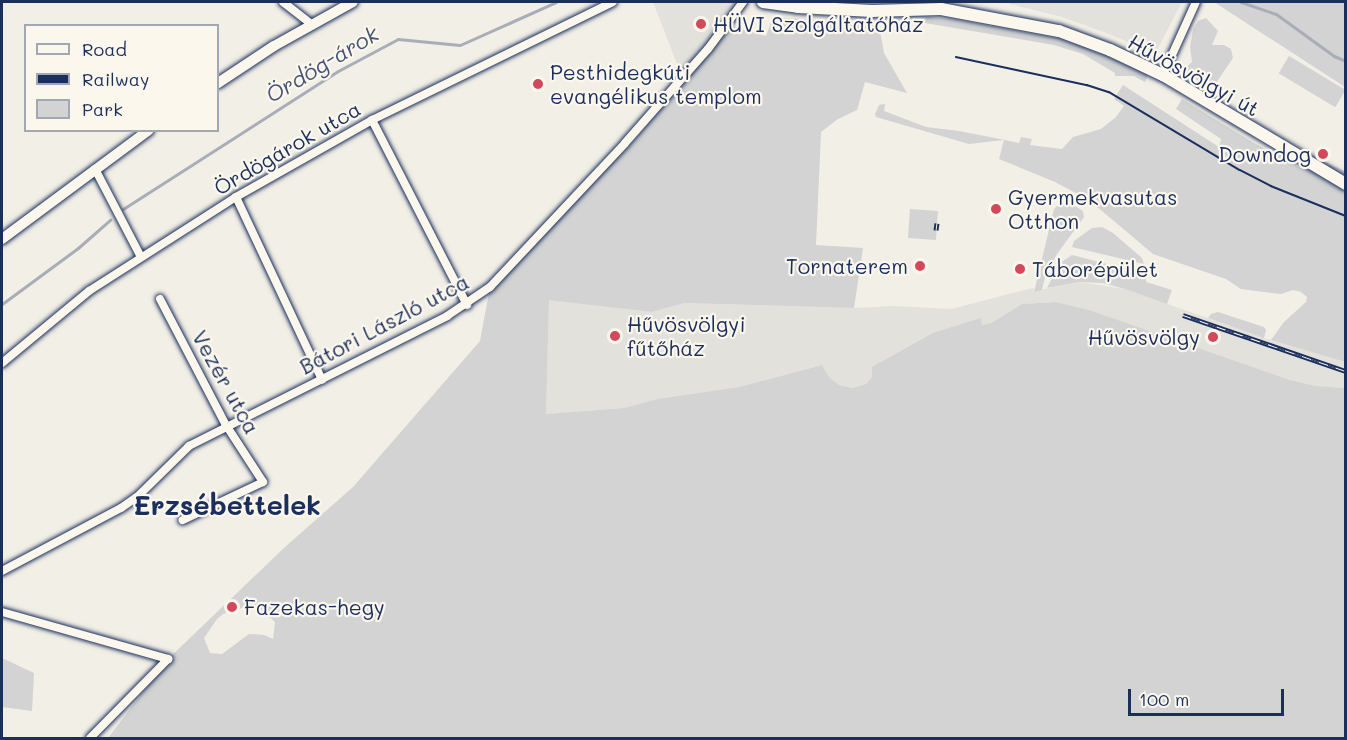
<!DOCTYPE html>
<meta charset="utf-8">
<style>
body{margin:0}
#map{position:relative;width:1347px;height:740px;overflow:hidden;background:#f2efe6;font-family:Mali,sans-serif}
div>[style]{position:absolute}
.built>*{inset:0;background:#e2e1dc}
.green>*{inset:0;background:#d2d3d2;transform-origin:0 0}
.stream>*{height:3px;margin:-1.5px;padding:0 1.5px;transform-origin:1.5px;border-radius:1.5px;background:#a9adb7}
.roads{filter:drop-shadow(0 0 2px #1b2f5e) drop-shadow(0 0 2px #1b2f5e)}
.minor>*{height:8px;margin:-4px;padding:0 4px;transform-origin:4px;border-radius:4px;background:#fbf7ec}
.tertiary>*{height:10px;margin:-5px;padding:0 5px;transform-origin:5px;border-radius:5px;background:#fbf7ec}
.secondary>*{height:12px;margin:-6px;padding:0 6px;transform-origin:6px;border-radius:6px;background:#fbf7ec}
.tram>*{height:1.5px;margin:-0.75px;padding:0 0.75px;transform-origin:0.75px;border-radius:0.75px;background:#1b2f5e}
.rail>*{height:5px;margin-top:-2.5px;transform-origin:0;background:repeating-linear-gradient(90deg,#fbf7ec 0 9px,#1b2f5e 0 18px);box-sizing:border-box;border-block:2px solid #1b2f5e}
.dots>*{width:16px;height:16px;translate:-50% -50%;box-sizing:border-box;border:3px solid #fbf7ec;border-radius:50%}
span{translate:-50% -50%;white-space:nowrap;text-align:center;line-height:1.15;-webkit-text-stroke:4.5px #fbf7ec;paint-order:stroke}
.poi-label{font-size:21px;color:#1b2f5e}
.left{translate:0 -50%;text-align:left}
.right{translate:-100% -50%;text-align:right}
.street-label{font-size:21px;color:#1b2f5e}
.water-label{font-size:22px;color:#465579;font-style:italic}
.district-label{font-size:27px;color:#1b2f5e;font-weight:700}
.frame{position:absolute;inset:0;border:3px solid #1b2f5e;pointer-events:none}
.legend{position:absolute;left:24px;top:24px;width:195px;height:108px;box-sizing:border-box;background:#fbf7ec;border:2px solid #a1a7b3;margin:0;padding:8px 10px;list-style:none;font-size:18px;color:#1b2f5e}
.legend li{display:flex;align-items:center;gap:12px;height:30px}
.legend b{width:30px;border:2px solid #a1a7b3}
.scale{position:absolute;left:1128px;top:689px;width:156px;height:27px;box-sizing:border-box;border:3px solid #1b2f5e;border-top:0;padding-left:8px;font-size:18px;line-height:21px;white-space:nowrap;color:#1b2f5e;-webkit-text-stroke:4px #fbf7ec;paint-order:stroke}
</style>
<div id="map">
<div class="built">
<div style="clip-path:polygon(653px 2px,749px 2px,684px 82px)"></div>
<div style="clip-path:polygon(1010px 2px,1182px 2px,1155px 54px,1109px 34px,1062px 17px,1010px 4px)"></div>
<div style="clip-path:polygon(1079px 282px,1125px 289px,1264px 338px,1345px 362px,1345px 388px,1316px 386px,1290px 380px,1088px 310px,1056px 302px,1022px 304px,991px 323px,982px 325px,981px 319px,872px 377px,866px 384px,852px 388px,839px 385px,830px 378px,822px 365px,739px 387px,657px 399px,624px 408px,546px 414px,549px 299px,652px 312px,683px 303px,854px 308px,894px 306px,951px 309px,1033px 288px,1034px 291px)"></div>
</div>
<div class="green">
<div style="clip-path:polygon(1214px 2px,1345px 2px,1345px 87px)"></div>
<div style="clip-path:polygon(evenodd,773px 17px,872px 24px,880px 31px,884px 53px,907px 93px,865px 82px,857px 110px,838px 119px,821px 132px,816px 245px,863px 248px,854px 308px,684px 303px,652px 312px,549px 300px,546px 414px,624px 408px,657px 399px,739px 387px,822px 365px,830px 378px,839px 385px,852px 388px,866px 384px,872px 377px,872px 367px,933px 333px,981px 318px,982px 325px,991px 323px,1022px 304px,1056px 302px,1089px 310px,1290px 380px,1316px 386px,1345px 388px,1345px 738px,108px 738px,168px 659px,285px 547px,353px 487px,480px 341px,490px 287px,632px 143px,731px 26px,766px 36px,773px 17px,245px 607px,260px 609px,275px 622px,273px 639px,264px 635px,249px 634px,222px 654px,210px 653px,204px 638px,217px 619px,223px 614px,245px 607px)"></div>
<div style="clip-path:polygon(926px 17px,953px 19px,1062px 39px,1115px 58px,1148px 75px,1145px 82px,1134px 76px,1115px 76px,1115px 73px,1083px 54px,1054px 45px,925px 23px)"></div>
<div style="clip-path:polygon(1206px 18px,1218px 31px,1212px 45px,1224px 45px,1231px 49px,1233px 58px,1216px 83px,1201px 83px,1184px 69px,1192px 62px,1190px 47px,1193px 30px,1198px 21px)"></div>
<div style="left:1289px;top:56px;width:66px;height:20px;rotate:31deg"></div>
<div style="clip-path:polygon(1123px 85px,1219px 147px,1221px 139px,1176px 109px,1182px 99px,1254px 143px,1303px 169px,1312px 156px,1345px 171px,1345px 362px,1271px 340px,1284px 322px,1306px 302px,1307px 297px,1301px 292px,1293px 290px,1281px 294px,1241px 289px,1226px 279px,1153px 254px,1089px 200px,1055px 182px,999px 159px,1004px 140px,969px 144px,876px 117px,875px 114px,879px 105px,885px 104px,884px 111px,926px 127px,959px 131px,1005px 140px,1019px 143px,1021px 137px,1032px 139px,1030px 145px,1062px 149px,1073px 137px,1101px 129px,1116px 117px,1124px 106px,1114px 99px)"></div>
<div style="clip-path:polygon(1062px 202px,1073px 205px,1083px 211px,1084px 217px,1057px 254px,1046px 273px,1042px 290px,1034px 292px,1054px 209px)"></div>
<div style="left:910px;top:209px;width:28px;height:29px;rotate:4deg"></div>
<div style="clip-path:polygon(1102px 227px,1113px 233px,1142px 258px,1144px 264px,1072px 247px,1074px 241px,1092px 228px)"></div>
<div style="clip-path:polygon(1072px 255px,1146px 274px,1146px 282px,1172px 290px,1167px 304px,1125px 289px,1103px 283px,1079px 282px,1047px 288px,1060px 263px)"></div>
<div style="clip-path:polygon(1218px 312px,1264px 327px,1266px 330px,1264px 338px,1208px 318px,1211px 314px)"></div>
<div style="clip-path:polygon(2px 658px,34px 673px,32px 711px,2px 707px)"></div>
</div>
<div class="stream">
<div style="left:1241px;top:2px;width:37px;rotate:19deg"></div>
<div style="left:1276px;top:14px;width:72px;rotate:35.9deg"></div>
<div style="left:1334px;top:56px;width:13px;rotate:23deg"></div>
<div style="left:123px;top:209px;width:255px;rotate:-32.7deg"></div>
<div style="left:338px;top:71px;width:68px;rotate:-28.1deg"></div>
<div style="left:398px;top:39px;width:62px;rotate:5.5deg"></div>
<div style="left:460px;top:45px;width:105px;rotate:-24.1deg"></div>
<div style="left:2px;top:304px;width:94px;rotate:-36.4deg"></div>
<div style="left:78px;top:248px;width:43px;rotate:-41.2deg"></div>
</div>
<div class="roads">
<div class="minor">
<div style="left:283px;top:2px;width:36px;rotate:38deg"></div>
<div style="left:1163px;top:75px;width:80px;rotate:-65.7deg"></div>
<div style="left:372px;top:120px;width:208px;rotate:62.8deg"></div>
<div style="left:95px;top:169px;width:99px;rotate:62.4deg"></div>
<div style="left:236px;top:197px;width:202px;rotate:64.8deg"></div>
<div style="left:160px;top:299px;width:142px;rotate:62.4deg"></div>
<div style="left:226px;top:425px;width:68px;rotate:57deg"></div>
<div style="left:263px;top:482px;width:89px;rotate:154.6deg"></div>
<div style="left:2px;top:363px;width:113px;rotate:-39.6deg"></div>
<div style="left:89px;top:291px;width:174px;rotate:-32.6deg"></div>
<div style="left:236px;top:197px;width:156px;rotate:-29.5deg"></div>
<div style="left:372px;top:120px;width:268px;rotate:-26.1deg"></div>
<div style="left:2px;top:571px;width:135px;rotate:-27.9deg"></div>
<div style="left:121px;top:508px;width:19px;rotate:-35deg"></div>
<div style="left:137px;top:497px;width:73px;rotate:-44.4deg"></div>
<div style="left:189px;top:446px;width:289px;rotate:-26.7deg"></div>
<div style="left:447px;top:316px;width:52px;rotate:-34deg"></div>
<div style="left:490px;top:287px;width:197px;rotate:-46.8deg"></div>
<div style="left:625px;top:143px;width:125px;rotate:-48.6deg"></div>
<div style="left:708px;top:49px;width:59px;rotate:-53.3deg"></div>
<div style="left:2px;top:612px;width:173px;rotate:15.8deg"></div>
<div style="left:168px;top:659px;width:111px;rotate:134.6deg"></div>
</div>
<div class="tertiary">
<div style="left:218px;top:83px;width:67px;rotate:-33.5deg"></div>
<div style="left:274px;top:46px;width:90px;rotate:-29.1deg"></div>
<div style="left:2px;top:239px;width:183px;rotate:-36.6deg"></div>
</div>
<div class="secondary">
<div style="left:763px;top:2px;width:35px;rotate:8deg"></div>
<div style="left:798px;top:7px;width:74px;rotate:3.1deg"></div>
<div style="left:872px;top:11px;width:69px;rotate:-1.7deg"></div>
<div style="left:941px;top:9px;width:120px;rotate:10.6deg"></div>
<div style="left:1059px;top:31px;width:54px;rotate:20.4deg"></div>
<div style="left:1110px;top:50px;width:59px;rotate:25.3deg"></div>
<div style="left:1163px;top:75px;width:213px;rotate:30.8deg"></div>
</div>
</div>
<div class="tram">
<div style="left:956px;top:57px;width:134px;rotate:12.1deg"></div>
<div style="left:1087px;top:85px;width:23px;rotate:18deg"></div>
<div style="left:1109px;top:92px;width:152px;rotate:30.8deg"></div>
<div style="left:1240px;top:170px;width:35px;rotate:27deg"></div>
<div style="left:1271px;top:186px;width:81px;rotate:21.8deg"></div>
</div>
<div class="rail">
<div style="left:936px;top:230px;width:7px;rotate:-82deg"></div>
<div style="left:1183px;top:315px;width:172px;rotate:19deg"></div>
</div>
<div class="dots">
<div style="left:701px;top:24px;background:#d1495b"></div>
<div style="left:538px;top:84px;background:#d1495b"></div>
<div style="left:1323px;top:154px;background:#d1495b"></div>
<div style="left:996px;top:209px;background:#d1495b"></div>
<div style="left:920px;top:266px;background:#d1495b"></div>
<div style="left:1020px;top:269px;background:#d1495b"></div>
<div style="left:615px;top:336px;background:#d1495b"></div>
<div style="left:1213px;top:337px;background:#d1495b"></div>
<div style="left:232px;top:607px;background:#d1495b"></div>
</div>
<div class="poi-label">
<span class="left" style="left:713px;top:24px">HÜVI Szolgáltatóház</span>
<span class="left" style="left:550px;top:84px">Pesthidegkúti<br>evangélikus templom</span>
<span class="right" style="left:1311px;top:154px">Downdog</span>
<span class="left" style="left:1008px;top:209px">Gyermekvasutas<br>Otthon</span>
<span class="right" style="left:908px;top:266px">Tornaterem</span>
<span class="left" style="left:1032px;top:269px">Táborépület</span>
<span class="left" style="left:627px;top:336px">Hűvösvölgyi<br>fűtőház</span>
<span class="right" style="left:1200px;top:337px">Hűvösvölgy</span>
<span class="left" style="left:244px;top:607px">Fazekas-hegy</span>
</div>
<div class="street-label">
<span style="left:1194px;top:75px;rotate:29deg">Hűvösvölgyi út</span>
<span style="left:287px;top:148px;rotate:-30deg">Ördögárok utca</span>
<span style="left:384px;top:324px;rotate:-28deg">Bátori László utca</span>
<span style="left:226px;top:382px;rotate:61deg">Vezér utca</span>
</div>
<div class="water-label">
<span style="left:322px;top:64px;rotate:-31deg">Ördög-árok</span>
</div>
<div class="district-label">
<span style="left:227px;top:505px">Erzsébettelek</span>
</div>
<div class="frame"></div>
<ul class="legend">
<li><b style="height:8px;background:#fbf7ec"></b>Road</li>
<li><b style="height:8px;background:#1b2f5e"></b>Railway</li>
<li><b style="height:16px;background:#d2d3d2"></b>Park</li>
</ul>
<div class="scale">100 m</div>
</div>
